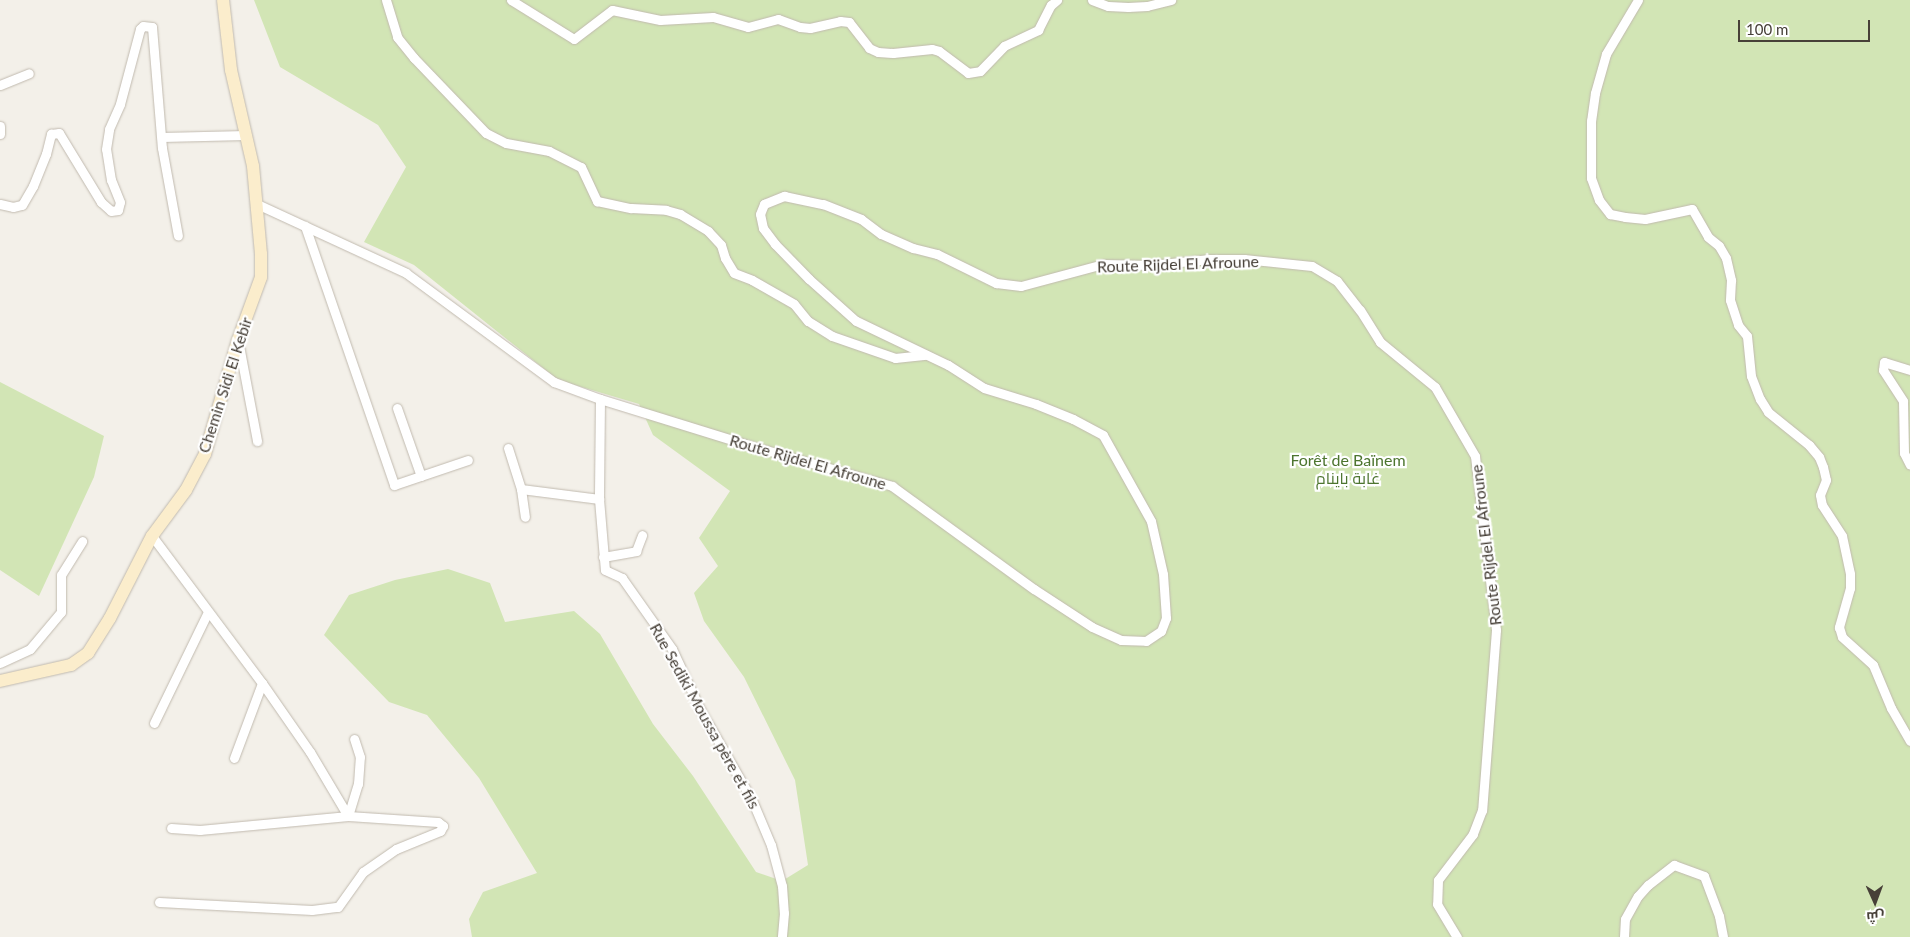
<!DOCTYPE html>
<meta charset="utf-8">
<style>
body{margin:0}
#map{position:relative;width:1910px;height:937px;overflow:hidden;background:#f3f0e9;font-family:Lato,Cairo,sans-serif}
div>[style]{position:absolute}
.green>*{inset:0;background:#d2e5b5}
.roads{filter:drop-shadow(0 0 1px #c1baaf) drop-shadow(0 0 1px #c1baaf)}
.street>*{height:9px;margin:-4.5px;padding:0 4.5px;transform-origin:4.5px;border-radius:4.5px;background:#fff}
.secondary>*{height:12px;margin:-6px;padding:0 6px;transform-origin:6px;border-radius:6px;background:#fbedcc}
span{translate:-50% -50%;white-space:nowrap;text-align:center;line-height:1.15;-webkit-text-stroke:4.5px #fff;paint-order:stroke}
.street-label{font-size:16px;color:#474038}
.park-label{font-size:16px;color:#4d752f}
.north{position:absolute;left:1850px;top:877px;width:50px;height:50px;-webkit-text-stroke:4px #fff;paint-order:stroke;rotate:178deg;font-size:14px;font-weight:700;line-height:20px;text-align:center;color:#474038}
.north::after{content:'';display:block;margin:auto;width:18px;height:22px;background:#474038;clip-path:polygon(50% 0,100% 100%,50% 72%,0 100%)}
.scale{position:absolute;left:1738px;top:20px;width:132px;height:22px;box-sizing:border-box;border:2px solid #474038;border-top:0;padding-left:6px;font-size:15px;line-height:18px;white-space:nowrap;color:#474038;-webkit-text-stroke:4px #fff;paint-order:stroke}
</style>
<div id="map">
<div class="green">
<div style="clip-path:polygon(254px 0,1910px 0,1910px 937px,472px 937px,469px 919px,483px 892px,537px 873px,479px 778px,427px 715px,389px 702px,324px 635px,349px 595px,395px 580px,448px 569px,490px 583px,505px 622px,574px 611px,600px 634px,653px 724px,693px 776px,756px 872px,782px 881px,808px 865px,795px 780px,744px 677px,704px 621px,694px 593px,718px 566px,699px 538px,730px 491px,653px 435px,639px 404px,558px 380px,414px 265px,364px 242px,406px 167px,378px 125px,280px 67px)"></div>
<div style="clip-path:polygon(0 382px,104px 436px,94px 477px,39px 596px,0 570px)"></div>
</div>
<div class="roads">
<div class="street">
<div style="left:386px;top:0;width:39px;rotate:73deg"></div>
<div style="left:397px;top:37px;width:27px;rotate:51deg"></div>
<div style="left:414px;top:58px;width:104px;rotate:46.2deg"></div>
<div style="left:486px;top:133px;width:22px;rotate:27deg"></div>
<div style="left:506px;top:143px;width:44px;rotate:10.5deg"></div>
<div style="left:549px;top:151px;width:36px;rotate:27deg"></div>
<div style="left:581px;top:167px;width:38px;rotate:65deg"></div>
<div style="left:597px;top:201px;width:35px;rotate:12deg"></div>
<div style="left:631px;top:208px;width:35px;rotate:3deg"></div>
<div style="left:666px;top:210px;width:15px;rotate:16deg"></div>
<div style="left:680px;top:214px;width:33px;rotate:31deg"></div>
<div style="left:708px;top:231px;width:19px;rotate:47deg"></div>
<div style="left:721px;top:245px;width:14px;rotate:73deg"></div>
<div style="left:725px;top:258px;width:17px;rotate:59deg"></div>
<div style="left:734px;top:273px;width:19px;rotate:21deg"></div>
<div style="left:752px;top:280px;width:48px;rotate:29.7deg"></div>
<div style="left:794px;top:304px;width:22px;rotate:51deg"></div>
<div style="left:808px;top:321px;width:28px;rotate:32deg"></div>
<div style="left:832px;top:336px;width:67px;rotate:19.2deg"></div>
<div style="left:895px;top:358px;width:31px;rotate:-6deg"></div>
<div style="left:511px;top:0;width:74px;rotate:31.8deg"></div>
<div style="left:574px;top:39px;width:48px;rotate:-37.3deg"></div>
<div style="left:612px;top:10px;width:49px;rotate:11.8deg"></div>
<div style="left:660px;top:20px;width:53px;rotate:-3.2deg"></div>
<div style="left:713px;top:17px;width:36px;rotate:16deg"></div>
<div style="left:748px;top:27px;width:31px;rotate:-15deg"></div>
<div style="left:778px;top:19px;width:23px;rotate:20deg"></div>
<div style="left:800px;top:27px;width:10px;rotate:6deg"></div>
<div style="left:810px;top:28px;width:31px;rotate:-13deg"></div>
<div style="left:840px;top:21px;width:9px;rotate:6deg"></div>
<div style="left:849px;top:22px;width:33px;rotate:52deg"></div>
<div style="left:869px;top:48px;width:10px;rotate:24deg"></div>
<div style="left:878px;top:52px;width:15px;rotate:4deg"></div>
<div style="left:893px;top:53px;width:39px;rotate:-6deg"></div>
<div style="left:932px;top:49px;width:7px;rotate:16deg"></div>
<div style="left:939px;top:51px;width:36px;rotate:37deg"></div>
<div style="left:968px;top:73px;width:12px;rotate:-9deg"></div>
<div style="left:980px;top:71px;width:35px;rotate:-46deg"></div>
<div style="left:1004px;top:46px;width:38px;rotate:-25deg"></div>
<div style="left:1038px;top:30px;width:28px;rotate:-63deg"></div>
<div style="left:1051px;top:5px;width:8px;rotate:-40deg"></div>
<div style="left:1092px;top:0;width:17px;rotate:21deg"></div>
<div style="left:1108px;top:6px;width:20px;rotate:3deg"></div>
<div style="left:1128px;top:7px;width:19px;rotate:-3deg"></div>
<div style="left:1147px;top:6px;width:25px;rotate:-14deg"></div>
<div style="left:1638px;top:0;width:63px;rotate:120.7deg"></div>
<div style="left:1606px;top:54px;width:41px;rotate:105.8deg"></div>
<div style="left:1595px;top:93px;width:28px;rotate:98deg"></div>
<div style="left:1591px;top:121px;width:57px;rotate:90deg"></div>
<div style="left:1591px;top:178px;width:23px;rotate:70deg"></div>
<div style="left:1599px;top:200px;width:18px;rotate:52deg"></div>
<div style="left:1610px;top:214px;width:15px;rotate:11deg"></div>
<div style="left:1625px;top:217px;width:20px;rotate:6deg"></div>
<div style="left:1645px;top:219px;width:48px;rotate:-12deg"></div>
<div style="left:1692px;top:209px;width:32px;rotate:60deg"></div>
<div style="left:1708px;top:237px;width:14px;rotate:39deg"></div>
<div style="left:1719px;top:246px;width:14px;rotate:60deg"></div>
<div style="left:1726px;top:258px;width:23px;rotate:77deg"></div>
<div style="left:1731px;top:280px;width:20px;rotate:93deg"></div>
<div style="left:1730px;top:300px;width:26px;rotate:72deg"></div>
<div style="left:1738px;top:325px;width:14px;rotate:51deg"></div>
<div style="left:1747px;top:336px;width:40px;rotate:84.3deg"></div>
<div style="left:1751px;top:376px;width:25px;rotate:69deg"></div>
<div style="left:1760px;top:399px;width:15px;rotate:58deg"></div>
<div style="left:1768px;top:412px;width:53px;rotate:38.8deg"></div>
<div style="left:1809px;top:445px;width:16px;rotate:50deg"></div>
<div style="left:1819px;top:457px;width:11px;rotate:68deg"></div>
<div style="left:1823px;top:467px;width:13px;rotate:77deg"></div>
<div style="left:1826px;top:480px;width:16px;rotate:112deg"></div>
<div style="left:1820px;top:495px;width:10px;rotate:79deg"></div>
<div style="left:1822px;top:505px;width:37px;rotate:57deg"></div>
<div style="left:1842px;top:536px;width:39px;rotate:78deg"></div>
<div style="left:1850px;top:574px;width:14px;rotate:90deg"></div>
<div style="left:1850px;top:588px;width:41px;rotate:105.8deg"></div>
<div style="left:1839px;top:627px;width:10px;rotate:73deg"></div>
<div style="left:1842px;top:637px;width:42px;rotate:42.1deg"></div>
<div style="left:1873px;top:665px;width:47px;rotate:67.3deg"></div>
<div style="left:1891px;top:708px;width:38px;rotate:60deg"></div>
<div style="left:0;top:85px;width:31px;rotate:-22deg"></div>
<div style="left:0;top:126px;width:8px;rotate:90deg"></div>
<div style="left:162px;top:137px;width:84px;rotate:-1.4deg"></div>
<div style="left:0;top:204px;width:13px;rotate:13deg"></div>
<div style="left:13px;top:207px;width:9px;rotate:-13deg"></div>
<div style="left:22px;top:205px;width:22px;rotate:-60deg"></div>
<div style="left:33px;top:186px;width:35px;rotate:-68deg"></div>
<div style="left:46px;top:154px;width:21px;rotate:-76deg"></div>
<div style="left:51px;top:134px;width:8px;rotate:-7deg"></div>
<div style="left:59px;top:133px;width:81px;rotate:58.7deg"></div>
<div style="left:101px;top:202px;width:13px;rotate:42deg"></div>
<div style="left:111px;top:211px;width:7px;rotate:-8deg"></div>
<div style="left:118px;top:210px;width:8px;rotate:-76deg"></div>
<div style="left:120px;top:202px;width:24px;rotate:-112deg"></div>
<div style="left:111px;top:180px;width:31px;rotate:-99deg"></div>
<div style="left:106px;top:149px;width:20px;rotate:-81deg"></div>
<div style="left:109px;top:129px;width:27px;rotate:-66deg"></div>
<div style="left:120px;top:104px;width:78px;rotate:-75.1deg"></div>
<div style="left:140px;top:29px;width:4px;rotate:-45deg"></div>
<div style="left:143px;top:26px;width:9px;rotate:6deg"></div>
<div style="left:152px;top:27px;width:121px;rotate:85.3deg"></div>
<div style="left:162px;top:148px;width:89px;rotate:79.7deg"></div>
<div style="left:257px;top:204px;width:164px;rotate:24.8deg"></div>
<div style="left:406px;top:273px;width:184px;rotate:36.4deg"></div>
<div style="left:554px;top:382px;width:49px;rotate:20.3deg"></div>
<div style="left:600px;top:399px;width:100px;rotate:90.6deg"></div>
<div style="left:599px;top:499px;width:71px;rotate:85.2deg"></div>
<div style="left:605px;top:570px;width:19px;rotate:25deg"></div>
<div style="left:622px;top:578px;width:87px;rotate:54.8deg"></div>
<div style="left:672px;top:649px;width:66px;rotate:65deg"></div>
<div style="left:700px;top:709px;width:105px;rotate:60.3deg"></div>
<div style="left:752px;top:800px;width:49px;rotate:67.1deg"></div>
<div style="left:771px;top:845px;width:42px;rotate:75deg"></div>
<div style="left:782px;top:886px;width:27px;rotate:86deg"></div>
<div style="left:784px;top:913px;width:24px;rotate:95deg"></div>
<div style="left:305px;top:226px;width:274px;rotate:71deg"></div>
<div style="left:394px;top:485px;width:78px;rotate:-18.7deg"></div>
<div style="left:238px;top:340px;width:103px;rotate:79.3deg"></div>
<div style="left:1910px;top:370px;width:27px;rotate:-163deg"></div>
<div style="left:1884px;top:362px;width:8px;rotate:97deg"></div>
<div style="left:1883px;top:370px;width:37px;rotate:57deg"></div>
<div style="left:1903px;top:401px;width:52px;rotate:88.9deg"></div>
<div style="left:1904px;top:453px;width:13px;rotate:63deg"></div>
<div style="left:600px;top:399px;width:159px;rotate:17.2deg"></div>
<div style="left:752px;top:446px;width:146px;rotate:15.9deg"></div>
<div style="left:892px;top:486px;width:175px;rotate:36deg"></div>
<div style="left:1034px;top:589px;width:69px;rotate:33.2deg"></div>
<div style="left:1092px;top:627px;width:32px;rotate:24deg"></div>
<div style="left:1121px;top:640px;width:25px;rotate:2deg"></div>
<div style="left:1146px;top:641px;width:18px;rotate:-34deg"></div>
<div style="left:1161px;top:631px;width:14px;rotate:-69deg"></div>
<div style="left:1166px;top:618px;width:44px;rotate:-93.9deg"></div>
<div style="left:1163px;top:574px;width:54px;rotate:-102.8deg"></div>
<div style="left:1151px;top:521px;width:98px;rotate:-119.2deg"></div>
<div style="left:1103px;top:435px;width:34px;rotate:-152deg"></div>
<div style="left:1073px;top:419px;width:40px;rotate:-158deg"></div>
<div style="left:1036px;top:404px;width:54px;rotate:-162.9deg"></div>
<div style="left:984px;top:388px;width:43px;rotate:-147.4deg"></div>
<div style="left:948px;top:365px;width:102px;rotate:-154.4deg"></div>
<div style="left:856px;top:321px;width:63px;rotate:-138.2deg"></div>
<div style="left:809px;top:279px;width:49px;rotate:-134.2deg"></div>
<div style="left:775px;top:244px;width:20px;rotate:-127deg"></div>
<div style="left:763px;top:228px;width:14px;rotate:-102deg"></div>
<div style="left:760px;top:214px;width:11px;rotate:-68deg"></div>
<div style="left:764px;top:204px;width:22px;rotate:-22deg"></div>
<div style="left:784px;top:196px;width:40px;rotate:12deg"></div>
<div style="left:823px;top:204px;width:41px;rotate:21.5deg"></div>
<div style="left:861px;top:219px;width:25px;rotate:37deg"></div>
<div style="left:881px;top:234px;width:35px;rotate:24deg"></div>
<div style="left:913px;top:248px;width:25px;rotate:14deg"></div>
<div style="left:937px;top:254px;width:66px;rotate:26.2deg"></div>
<div style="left:996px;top:283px;width:25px;rotate:7deg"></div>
<div style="left:1021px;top:286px;width:85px;rotate:-15deg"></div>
<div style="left:1103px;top:264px;width:48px;rotate:1.2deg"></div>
<div style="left:1151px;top:265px;width:59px;rotate:-5.8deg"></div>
<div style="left:1210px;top:259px;width:34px"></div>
<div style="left:1244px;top:259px;width:68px;rotate:5.9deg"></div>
<div style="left:1312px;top:266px;width:29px;rotate:31deg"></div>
<div style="left:1337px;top:281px;width:37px;rotate:52deg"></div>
<div style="left:1360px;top:310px;width:38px;rotate:58deg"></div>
<div style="left:1380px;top:342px;width:71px;rotate:39.3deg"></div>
<div style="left:1435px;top:387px;width:80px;rotate:59.9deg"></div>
<div style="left:1475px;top:456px;width:175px;rotate:83.1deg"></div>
<div style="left:1496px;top:630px;width:181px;rotate:94.4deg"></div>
<div style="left:1482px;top:810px;width:26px;rotate:111deg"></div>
<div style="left:1473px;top:834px;width:58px;rotate:127.3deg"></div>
<div style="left:1438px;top:880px;width:24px;rotate:92deg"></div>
<div style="left:1437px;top:904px;width:39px;rotate:59deg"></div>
<div style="left:397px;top:408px;width:72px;rotate:70.6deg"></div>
<div style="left:508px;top:448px;width:43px;rotate:72.4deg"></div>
<div style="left:521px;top:489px;width:28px;rotate:82deg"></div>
<div style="left:521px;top:489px;width:79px;rotate:7.3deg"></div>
<div style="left:152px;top:536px;width:184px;rotate:53.2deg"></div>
<div style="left:262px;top:683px;width:84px;rotate:55.2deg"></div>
<div style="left:310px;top:752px;width:74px;rotate:59.3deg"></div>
<div style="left:603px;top:557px;width:34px;rotate:-10deg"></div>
<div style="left:636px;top:551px;width:17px;rotate:-69deg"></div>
<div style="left:0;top:663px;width:33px;rotate:-25deg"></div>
<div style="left:30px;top:649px;width:48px;rotate:-50deg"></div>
<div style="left:61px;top:612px;width:37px;rotate:-90deg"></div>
<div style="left:61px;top:575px;width:40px;rotate:-58deg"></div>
<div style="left:154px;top:723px;width:123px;rotate:-64.1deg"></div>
<div style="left:234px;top:758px;width:80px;rotate:-69.5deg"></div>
<div style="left:348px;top:816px;width:34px;rotate:-73deg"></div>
<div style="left:358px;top:784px;width:27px;rotate:-86deg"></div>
<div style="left:360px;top:757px;width:19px;rotate:-108deg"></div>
<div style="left:159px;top:902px;width:153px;rotate:3deg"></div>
<div style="left:312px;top:910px;width:26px;rotate:-7deg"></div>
<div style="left:338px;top:907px;width:43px;rotate:-54.5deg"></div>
<div style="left:363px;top:872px;width:40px;rotate:-34.9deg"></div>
<div style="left:396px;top:849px;width:48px;rotate:-22.2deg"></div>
<div style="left:440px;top:831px;width:6px;rotate:-59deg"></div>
<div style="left:443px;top:826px;width:6px;rotate:-141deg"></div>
<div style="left:438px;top:822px;width:90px;rotate:-176.2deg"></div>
<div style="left:348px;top:816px;width:149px;rotate:174.6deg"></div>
<div style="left:200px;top:830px;width:29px;rotate:-176deg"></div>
<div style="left:1624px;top:937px;width:18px;rotate:-87deg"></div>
<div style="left:1625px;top:919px;width:26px;rotate:-61deg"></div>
<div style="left:1638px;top:896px;width:15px;rotate:-48deg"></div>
<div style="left:1648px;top:885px;width:33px;rotate:-38deg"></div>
<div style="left:1674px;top:865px;width:32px;rotate:20deg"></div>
<div style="left:1704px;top:876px;width:43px;rotate:69.4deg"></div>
<div style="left:1719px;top:916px;width:21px;rotate:79deg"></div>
</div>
<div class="secondary">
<div style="left:0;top:681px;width:73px;rotate:-12.7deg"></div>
<div style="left:71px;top:665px;width:21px;rotate:-35deg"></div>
<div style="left:88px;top:653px;width:41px;rotate:-57.8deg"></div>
<div style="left:110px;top:618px;width:92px;rotate:-62.9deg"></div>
<div style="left:152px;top:536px;width:57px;rotate:-53.5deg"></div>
<div style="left:186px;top:490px;width:41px;rotate:-62.2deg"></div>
<div style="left:205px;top:454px;width:119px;rotate:-73.9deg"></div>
<div style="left:238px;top:340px;width:67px;rotate:-69.9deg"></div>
<div style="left:261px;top:277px;width:23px;rotate:-90deg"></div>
<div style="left:261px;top:254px;width:88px;rotate:-95.2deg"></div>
<div style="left:253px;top:166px;width:98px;rotate:-102.9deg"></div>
<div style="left:231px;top:70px;width:70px;rotate:-96.5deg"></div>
</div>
</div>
<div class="street-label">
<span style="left:1178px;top:264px;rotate:-2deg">Route Rijdel El Afroune</span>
<span style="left:225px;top:385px;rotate:-72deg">Chemin Sidi El Kebir</span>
<span style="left:808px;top:462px;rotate:16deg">Route Rijdel El Afroune</span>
<span style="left:1486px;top:545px;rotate:-97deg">Route Rijdel El Afroune</span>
<span style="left:705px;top:716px;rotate:61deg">Rue Sediki Moussa père et fils</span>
</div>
<div class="park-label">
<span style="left:1348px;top:469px">Forêt de Baïnem<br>غابة باينام</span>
</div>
<div class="north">ش</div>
<div class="scale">100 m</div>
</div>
